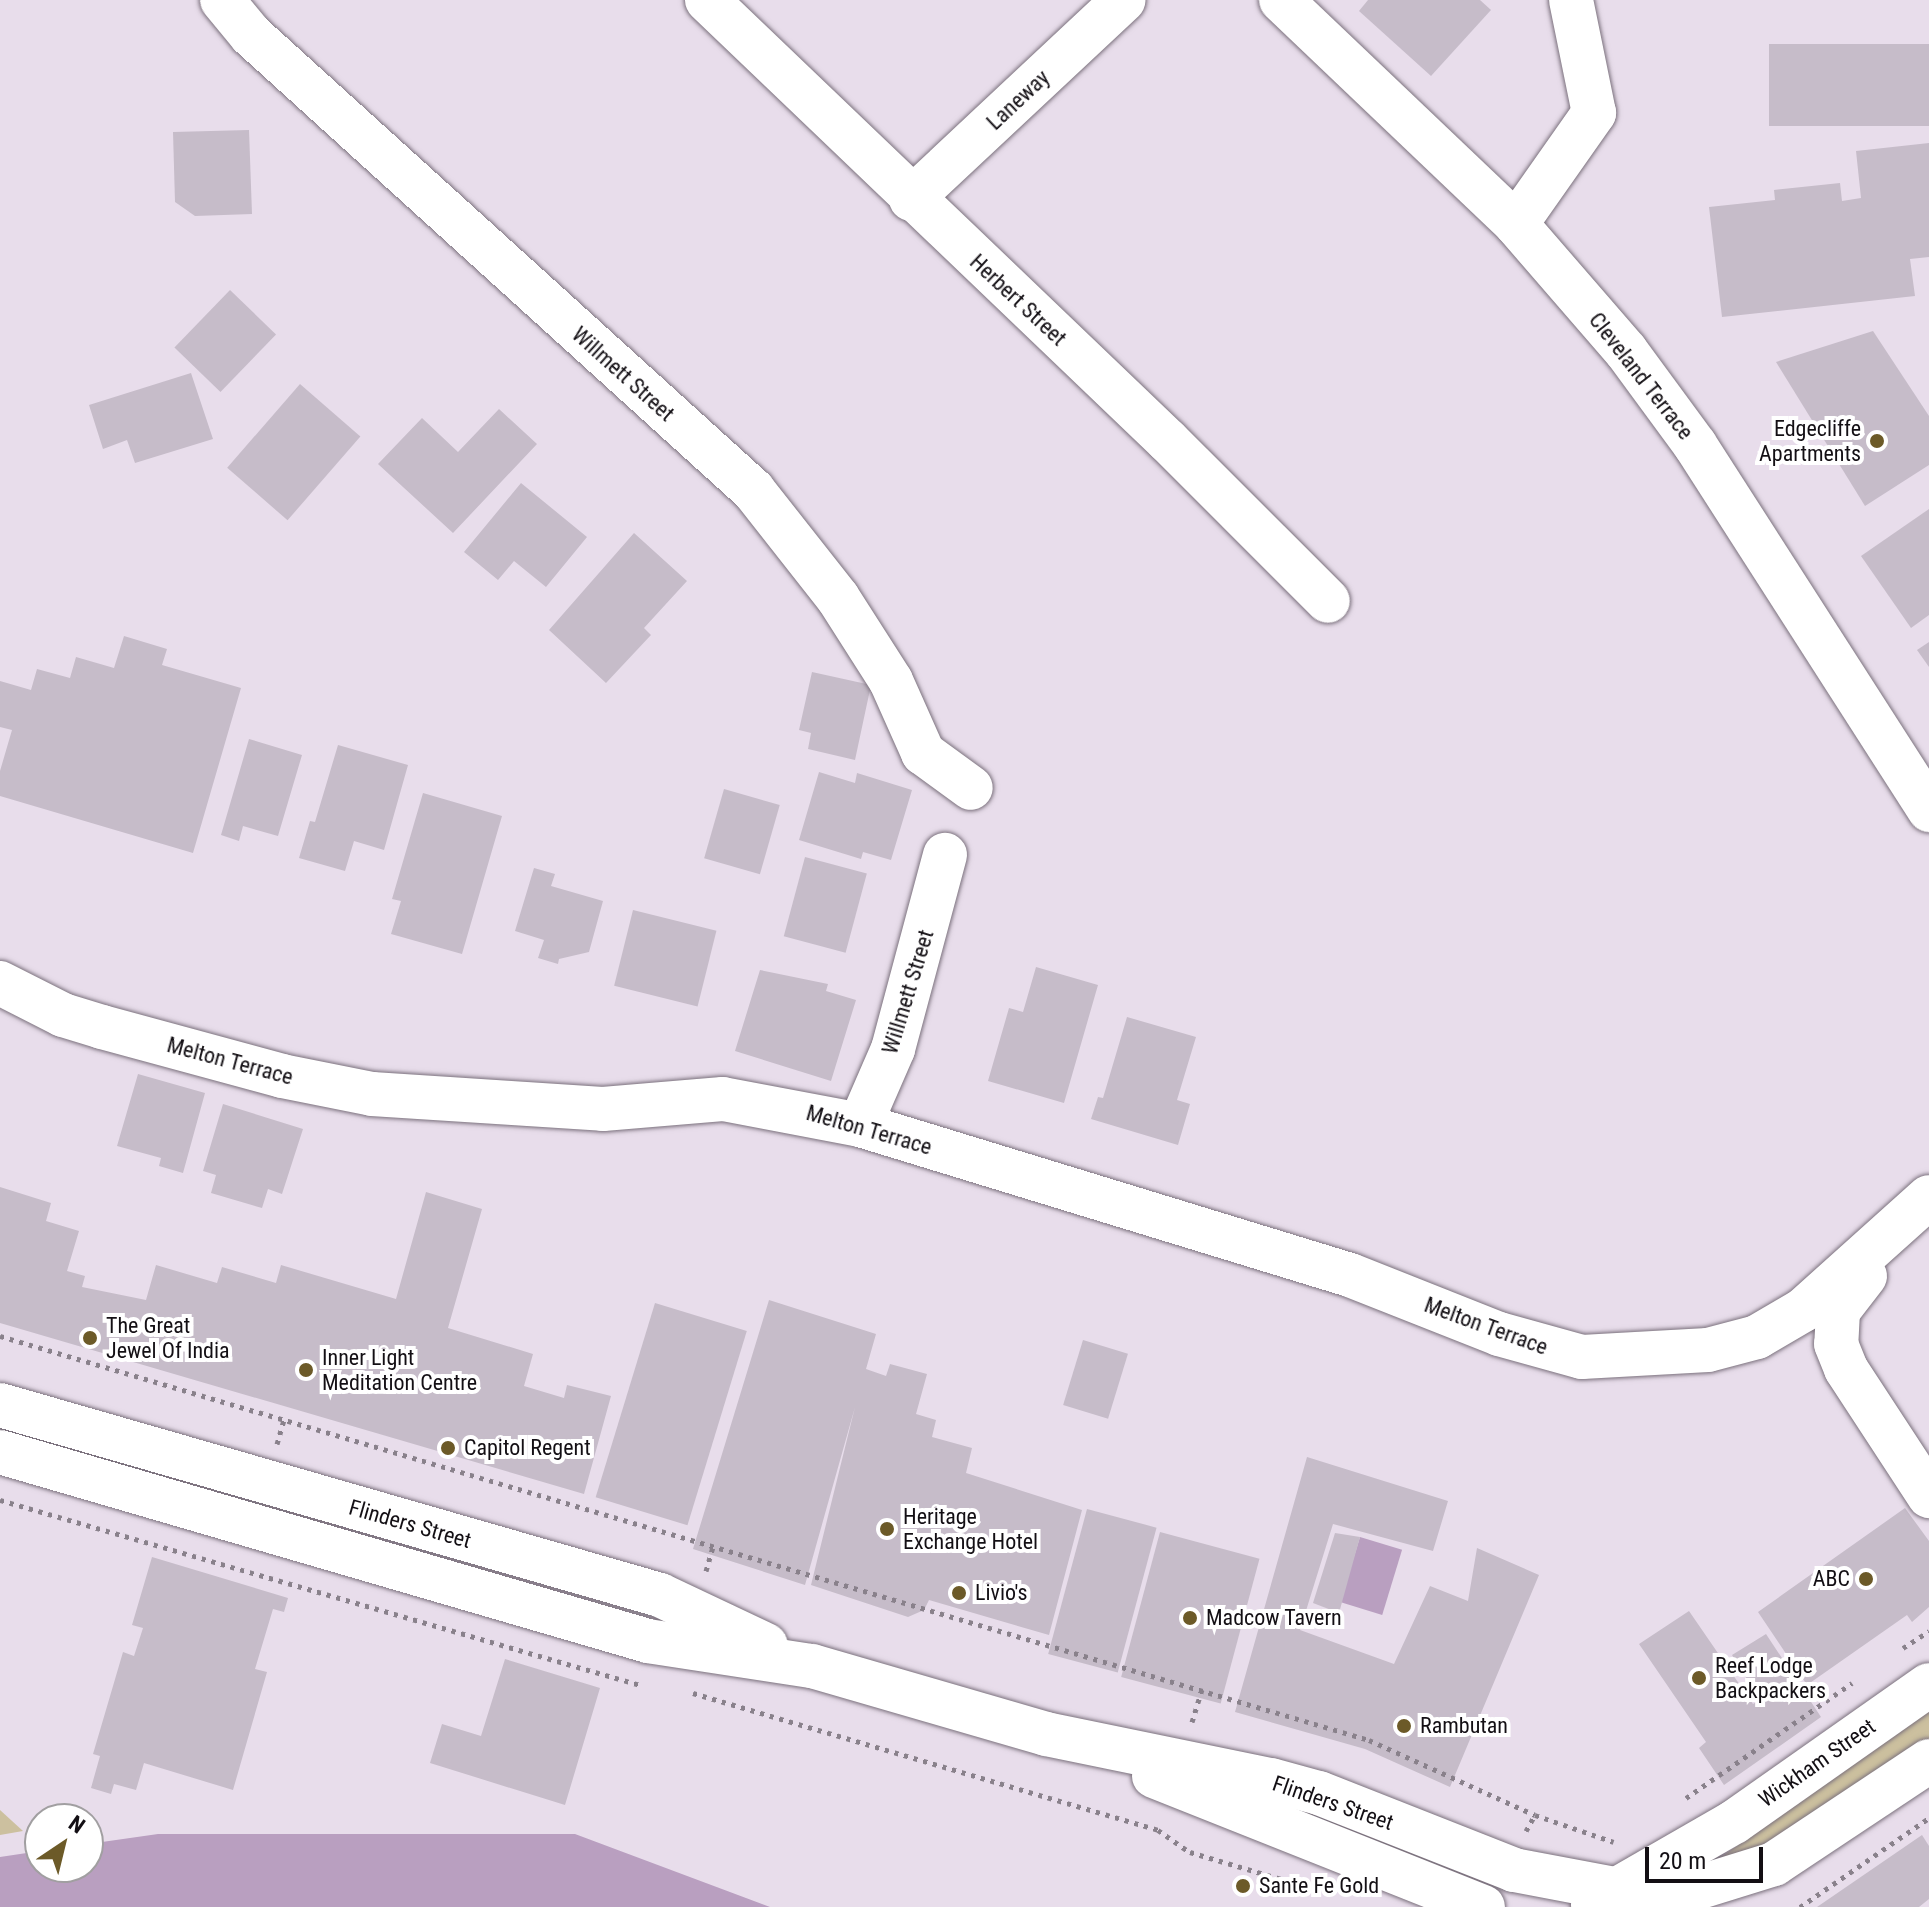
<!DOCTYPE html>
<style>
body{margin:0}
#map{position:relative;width:1929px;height:1907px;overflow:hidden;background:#e8ddeb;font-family:"Roboto Condensed",sans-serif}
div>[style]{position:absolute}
.green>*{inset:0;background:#ccc09f}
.water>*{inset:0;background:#b99fc0;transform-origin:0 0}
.building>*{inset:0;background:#c6bcc9;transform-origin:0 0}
.path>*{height:5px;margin-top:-2.5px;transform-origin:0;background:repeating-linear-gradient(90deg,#89818b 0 4px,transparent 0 10px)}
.roads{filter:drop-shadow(0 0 2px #7b717d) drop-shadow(0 0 2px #7b717d)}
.minor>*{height:44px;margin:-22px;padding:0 22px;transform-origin:22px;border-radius:22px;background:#fff}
.major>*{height:44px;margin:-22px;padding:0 22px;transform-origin:22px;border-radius:22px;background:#fff}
.dots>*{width:22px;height:22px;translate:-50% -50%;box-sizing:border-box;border:4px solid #fff;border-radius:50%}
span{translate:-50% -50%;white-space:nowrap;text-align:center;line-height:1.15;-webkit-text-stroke:8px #fff;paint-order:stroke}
.street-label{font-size:22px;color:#130f14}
.poi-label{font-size:22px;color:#130f14}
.right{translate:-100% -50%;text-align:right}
.left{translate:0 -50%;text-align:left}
.north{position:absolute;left:24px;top:1803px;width:80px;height:80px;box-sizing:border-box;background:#fff;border:2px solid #a19fa1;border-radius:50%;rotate:35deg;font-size:22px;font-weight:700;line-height:32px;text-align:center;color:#130f14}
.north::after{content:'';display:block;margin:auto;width:28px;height:36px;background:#6c5a28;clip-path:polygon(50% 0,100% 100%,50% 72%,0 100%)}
.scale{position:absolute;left:1645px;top:1847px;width:118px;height:36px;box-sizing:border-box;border:4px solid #130f14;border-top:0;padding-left:10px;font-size:24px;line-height:28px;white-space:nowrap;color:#130f14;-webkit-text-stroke:6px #fff;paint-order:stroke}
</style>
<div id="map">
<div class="green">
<div style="clip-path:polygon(1929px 1709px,1929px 1742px,1795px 1834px,1717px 1860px)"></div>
<div style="clip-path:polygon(0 1810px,23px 1831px,0 1835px)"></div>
</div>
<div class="water">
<div style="left:1360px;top:1537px;width:44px;height:68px;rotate:17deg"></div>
<div style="clip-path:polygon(158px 1834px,575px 1834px,770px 1907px,0 1907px,0 1857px,40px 1851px,40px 1867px,88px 1867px,88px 1844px)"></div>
</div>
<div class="building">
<div style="clip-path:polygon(1368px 0,1480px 0,1491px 10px,1431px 76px,1359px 11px)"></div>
<div style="left:1929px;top:44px;width:82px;height:160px;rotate:90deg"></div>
<div style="clip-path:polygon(249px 130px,252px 214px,195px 216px,175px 202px,173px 132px)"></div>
<div style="clip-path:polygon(1929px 143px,1929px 257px,1910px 259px,1915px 296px,1722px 317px,1709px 207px,1775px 200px,1774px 190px,1840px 183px,1842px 201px,1861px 198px,1856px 151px)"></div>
<div style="left:230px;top:290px;width:64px;height:80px;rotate:44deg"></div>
<div style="clip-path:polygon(1873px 331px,1929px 416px,1929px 465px,1865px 506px,1776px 362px)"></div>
<div style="clip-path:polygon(191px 373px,213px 439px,135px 463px,127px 440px,103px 449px,89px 405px)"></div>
<div style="left:300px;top:384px;width:80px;height:111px;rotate:41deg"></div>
<div style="clip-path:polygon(499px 409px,537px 444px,453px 533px,378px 464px,422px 418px,458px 452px)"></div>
<div style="clip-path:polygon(521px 483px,587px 537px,546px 587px,514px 561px,498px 580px,464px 552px)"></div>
<div style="clip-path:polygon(1929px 509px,1929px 615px,1911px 628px,1861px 556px)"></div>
<div style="clip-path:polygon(634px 533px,687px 581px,644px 628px,651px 635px,606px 683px,549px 630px)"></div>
<div style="clip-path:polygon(124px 636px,167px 649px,162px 665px,241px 688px,193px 853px,0 796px,0 771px,12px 730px,0 727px,0 681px,31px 690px,37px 669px,70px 678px,76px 657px,114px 668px)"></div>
<div style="clip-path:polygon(1929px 642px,1929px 667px,1917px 650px)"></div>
<div style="clip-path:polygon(812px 672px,871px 685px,855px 760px,808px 749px,811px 733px,799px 730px)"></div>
<div style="clip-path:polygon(249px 739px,302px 755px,278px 836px,243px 826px,239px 841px,221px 835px)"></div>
<div style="clip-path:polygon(338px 745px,408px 765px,384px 850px,354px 841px,345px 871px,299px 858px,310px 821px,315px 822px)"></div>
<div style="clip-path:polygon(819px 772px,855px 783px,857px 773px,912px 790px,891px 860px,863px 852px,861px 859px,799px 840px)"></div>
<div style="left:724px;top:789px;width:58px;height:72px;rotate:16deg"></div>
<div style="clip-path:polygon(423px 793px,502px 816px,462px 954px,391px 934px,401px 901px,392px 899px)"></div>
<div style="left:805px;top:857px;width:64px;height:82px;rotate:15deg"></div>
<div style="clip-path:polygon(534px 868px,555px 874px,551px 886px,603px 901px,589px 952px,559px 959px,558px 964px,538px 958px,544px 940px,515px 931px)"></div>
<div style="left:633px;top:910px;width:86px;height:78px;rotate:14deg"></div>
<div style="clip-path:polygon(1036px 967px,1098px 985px,1064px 1103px,988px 1081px,1009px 1008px,1023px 1012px)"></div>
<div style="clip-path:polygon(760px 970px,828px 984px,826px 991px,856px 1000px,831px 1081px,735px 1051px)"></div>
<div style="clip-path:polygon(1127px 1017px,1196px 1037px,1177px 1100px,1190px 1104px,1178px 1145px,1091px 1119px,1098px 1097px,1103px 1098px)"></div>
<div style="clip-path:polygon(138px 1074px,205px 1093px,183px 1173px,159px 1166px,161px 1158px,117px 1146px)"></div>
<div style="clip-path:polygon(223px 1104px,303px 1129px,282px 1194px,268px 1189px,262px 1208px,211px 1193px,216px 1175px,203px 1171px)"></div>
<div style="clip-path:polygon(0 1187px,51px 1203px,46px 1221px,79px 1231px,67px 1271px,85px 1276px,82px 1287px,146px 1300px,156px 1265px,217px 1283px,222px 1267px,276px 1283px,281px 1265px,396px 1299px,426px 1192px,482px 1209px,448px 1328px,533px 1354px,524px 1386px,564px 1398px,567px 1385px,611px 1396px,584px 1494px,0 1323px)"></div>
<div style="clip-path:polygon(769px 1300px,876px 1334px,866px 1369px,886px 1376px,890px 1364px,927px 1374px,916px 1414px,936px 1420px,932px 1437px,972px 1448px,966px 1473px,1082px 1510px,1049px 1635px,929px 1600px,924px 1610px,908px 1617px,811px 1585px,855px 1407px,805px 1585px,693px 1549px)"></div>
<div style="left:655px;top:1303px;width:96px;height:203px;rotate:17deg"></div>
<div style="left:1083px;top:1340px;width:47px;height:68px;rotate:17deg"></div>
<div style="clip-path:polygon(1307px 1457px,1448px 1501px,1433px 1551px,1333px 1524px,1300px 1630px,1394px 1664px,1430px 1586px,1468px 1601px,1477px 1548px,1539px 1575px,1450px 1787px,1365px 1749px,1235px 1712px)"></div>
<div style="clip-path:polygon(1905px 1508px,1929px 1541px,1929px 1607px,1912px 1622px,1907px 1615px,1807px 1685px,1758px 1612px)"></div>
<div style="left:1087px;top:1509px;width:72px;height:150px;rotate:15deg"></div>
<div style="left:1160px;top:1532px;width:103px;height:150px;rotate:15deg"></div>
<div style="clip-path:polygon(1335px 1533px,1360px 1537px,1339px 1613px,1313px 1603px)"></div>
<div style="clip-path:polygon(152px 1557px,288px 1598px,284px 1612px,273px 1609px,255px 1669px,267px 1672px,233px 1790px,144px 1763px,136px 1790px,114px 1784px,111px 1794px,91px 1788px,100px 1756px,93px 1754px,123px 1652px,134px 1656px,143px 1628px,132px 1625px)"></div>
<div style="clip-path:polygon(1689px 1611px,1753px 1704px,1760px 1700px,1732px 1655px,1766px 1634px,1821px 1717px,1724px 1785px,1699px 1748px,1706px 1742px,1639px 1644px)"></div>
<div style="clip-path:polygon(505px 1659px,600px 1688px,565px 1805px,430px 1763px,442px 1724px,481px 1736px)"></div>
<div style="clip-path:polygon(1922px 1835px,1929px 1846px,1929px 1899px,1919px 1907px,1817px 1907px)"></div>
</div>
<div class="path">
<div style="left:0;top:1336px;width:1427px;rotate:16.44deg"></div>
<div style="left:1369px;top:1740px;width:182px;rotate:24.3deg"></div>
<div style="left:277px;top:1444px;width:25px;rotate:-74deg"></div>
<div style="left:0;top:1500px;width:666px;rotate:16.12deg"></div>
<div style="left:706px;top:1571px;width:25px;rotate:-74deg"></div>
<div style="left:1903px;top:1648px;width:31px;rotate:-33deg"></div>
<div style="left:693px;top:1693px;width:485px;rotate:16.4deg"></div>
<div style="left:1158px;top:1830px;width:39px;rotate:35deg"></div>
<div style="left:1190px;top:1852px;width:134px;rotate:16.5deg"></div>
<div style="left:1192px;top:1722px;width:34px;rotate:-73deg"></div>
<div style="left:1686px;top:1798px;width:202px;rotate:-34.7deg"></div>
<div style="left:1526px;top:1831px;width:18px;rotate:-61deg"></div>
<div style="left:1535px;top:1815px;width:83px;rotate:18.9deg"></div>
<div style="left:1800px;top:1907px;width:157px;rotate:-34.6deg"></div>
</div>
<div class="roads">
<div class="minor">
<div style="left:222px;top:0;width:45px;rotate:50.4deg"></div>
<div style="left:251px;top:35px;width:678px;rotate:42.19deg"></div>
<div style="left:753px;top:490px;width:137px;rotate:51.8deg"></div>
<div style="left:838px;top:598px;width:98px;rotate:57.4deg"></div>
<div style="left:891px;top:681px;width:79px;rotate:66deg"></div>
<div style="left:923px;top:753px;width:59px;rotate:36.1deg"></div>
<div style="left:707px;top:0;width:638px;rotate:43.73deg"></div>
<div style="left:1168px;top:441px;width:226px;rotate:45deg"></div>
<div style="left:1281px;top:0;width:325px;rotate:43.6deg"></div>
<div style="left:1516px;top:224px;width:168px;rotate:49.1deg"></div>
<div style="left:1626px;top:351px;width:117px;rotate:53.7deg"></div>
<div style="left:1695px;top:445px;width:434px;rotate:57.3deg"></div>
<div style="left:911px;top:199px;width:291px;rotate:-43.1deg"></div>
<div style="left:1516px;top:224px;width:136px;rotate:-54.9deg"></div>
<div style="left:1594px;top:113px;width:115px;rotate:-101.5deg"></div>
<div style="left:0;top:983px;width:71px;rotate:26.9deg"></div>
<div style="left:63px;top:1015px;width:41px;rotate:17.1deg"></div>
<div style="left:102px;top:1027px;width:187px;rotate:15.2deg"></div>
<div style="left:282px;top:1076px;width:92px;rotate:11.3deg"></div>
<div style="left:372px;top:1094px;width:231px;rotate:3.7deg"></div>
<div style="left:603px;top:1109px;width:120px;rotate:-4.8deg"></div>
<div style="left:723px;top:1099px;width:139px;rotate:10.7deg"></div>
<div style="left:860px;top:1125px;width:512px;rotate:17.02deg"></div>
<div style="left:1350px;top:1275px;width:160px;rotate:21.6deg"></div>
<div style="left:1499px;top:1334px;width:86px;rotate:15.5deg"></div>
<div style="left:1582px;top:1357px;width:126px;rotate:-3.2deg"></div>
<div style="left:1708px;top:1350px;width:51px;rotate:-14.9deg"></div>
<div style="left:1757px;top:1337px;width:53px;rotate:-30.4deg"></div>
<div style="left:1803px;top:1310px;width:169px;rotate:-41.9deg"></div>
<div style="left:860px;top:1125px;width:83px;rotate:-66.5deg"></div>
<div style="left:893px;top:1049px;width:201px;rotate:-75deg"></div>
<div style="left:1865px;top:1276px;width:44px;rotate:127.6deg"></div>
<div style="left:1838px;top:1311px;width:33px;rotate:93deg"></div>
<div style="left:1836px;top:1344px;width:27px;rotate:68deg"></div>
<div style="left:1846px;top:1369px;width:152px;rotate:56.8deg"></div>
<div style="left:1621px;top:1887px;width:130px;rotate:-29.9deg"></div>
<div style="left:1734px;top:1822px;width:238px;rotate:-35.1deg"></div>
<div style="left:1668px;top:1897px;width:111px;rotate:-17.3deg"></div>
<div style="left:1774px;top:1864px;width:186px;rotate:-33.6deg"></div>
</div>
<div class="major">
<div style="left:0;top:1405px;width:687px;rotate:16.06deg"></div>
<div style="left:660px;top:1595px;width:117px;rotate:25.3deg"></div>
<div style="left:0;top:1452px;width:675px;rotate:16.26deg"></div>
<div style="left:648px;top:1641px;width:166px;rotate:8.7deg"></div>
<div style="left:812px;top:1666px;width:244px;rotate:16.2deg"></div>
<div style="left:1046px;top:1734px;width:230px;rotate:11.6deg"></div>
<div style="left:1271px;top:1780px;width:50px;rotate:15.2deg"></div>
<div style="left:1319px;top:1793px;width:210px;rotate:21.5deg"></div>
<div style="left:1514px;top:1870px;width:103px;rotate:10.7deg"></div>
<div style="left:1154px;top:1776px;width:354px;rotate:21.7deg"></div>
<div style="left:1593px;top:1905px;width:27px;rotate:-36deg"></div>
<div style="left:1615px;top:1889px;width:23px;rotate:-7deg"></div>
<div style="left:1638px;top:1886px;width:16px;rotate:11deg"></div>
<div style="left:1654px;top:1889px;width:30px;rotate:37deg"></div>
</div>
</div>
<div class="dots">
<div style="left:1877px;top:441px;background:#6c5a28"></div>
<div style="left:90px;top:1338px;background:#6c5a28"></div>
<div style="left:306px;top:1370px;background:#6c5a28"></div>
<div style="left:448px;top:1448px;background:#6c5a28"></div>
<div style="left:887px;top:1529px;background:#6c5a28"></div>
<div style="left:1866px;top:1579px;background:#6c5a28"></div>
<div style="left:959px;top:1593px;background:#6c5a28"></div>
<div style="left:1190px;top:1618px;background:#6c5a28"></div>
<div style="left:1699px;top:1678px;background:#6c5a28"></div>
<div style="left:1404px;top:1726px;background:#6c5a28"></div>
<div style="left:1243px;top:1886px;background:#6c5a28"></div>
</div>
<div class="street-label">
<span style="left:1018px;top:100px;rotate:-43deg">Laneway</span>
<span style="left:1018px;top:300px;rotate:43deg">Herbert Street</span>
<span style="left:623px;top:374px;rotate:42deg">Willmett Street</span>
<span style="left:1641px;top:376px;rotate:52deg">Cleveland Terrace</span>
<span style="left:908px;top:992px;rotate:-73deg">Willmett Street</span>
<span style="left:230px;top:1061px;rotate:15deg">Melton Terrace</span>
<span style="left:869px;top:1130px;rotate:16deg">Melton Terrace</span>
<span style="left:1486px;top:1326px;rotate:20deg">Melton Terrace</span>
<span style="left:410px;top:1524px;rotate:16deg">Flinders Street</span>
<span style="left:1817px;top:1763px;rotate:-35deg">Wickham Street</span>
<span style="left:1333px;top:1803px;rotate:19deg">Flinders Street</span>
</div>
<div class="poi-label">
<span class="right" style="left:1861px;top:441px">Edgecliffe<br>Apartments</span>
<span class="left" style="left:106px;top:1338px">The Great<br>Jewel Of India</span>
<span class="left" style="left:322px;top:1370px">Inner Light<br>Meditation Centre</span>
<span class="left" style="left:464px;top:1448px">Capitol Regent</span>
<span class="left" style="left:903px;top:1529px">Heritage<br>Exchange Hotel</span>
<span class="right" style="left:1850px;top:1579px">ABC</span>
<span class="left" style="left:975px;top:1593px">Livio's</span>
<span class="left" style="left:1206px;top:1618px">Madcow Tavern</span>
<span class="left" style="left:1715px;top:1678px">Reef Lodge<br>Backpackers</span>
<span class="left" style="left:1420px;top:1726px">Rambutan</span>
<span class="left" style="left:1259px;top:1886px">Sante Fe Gold</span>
</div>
<div class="north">N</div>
<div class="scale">20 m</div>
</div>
